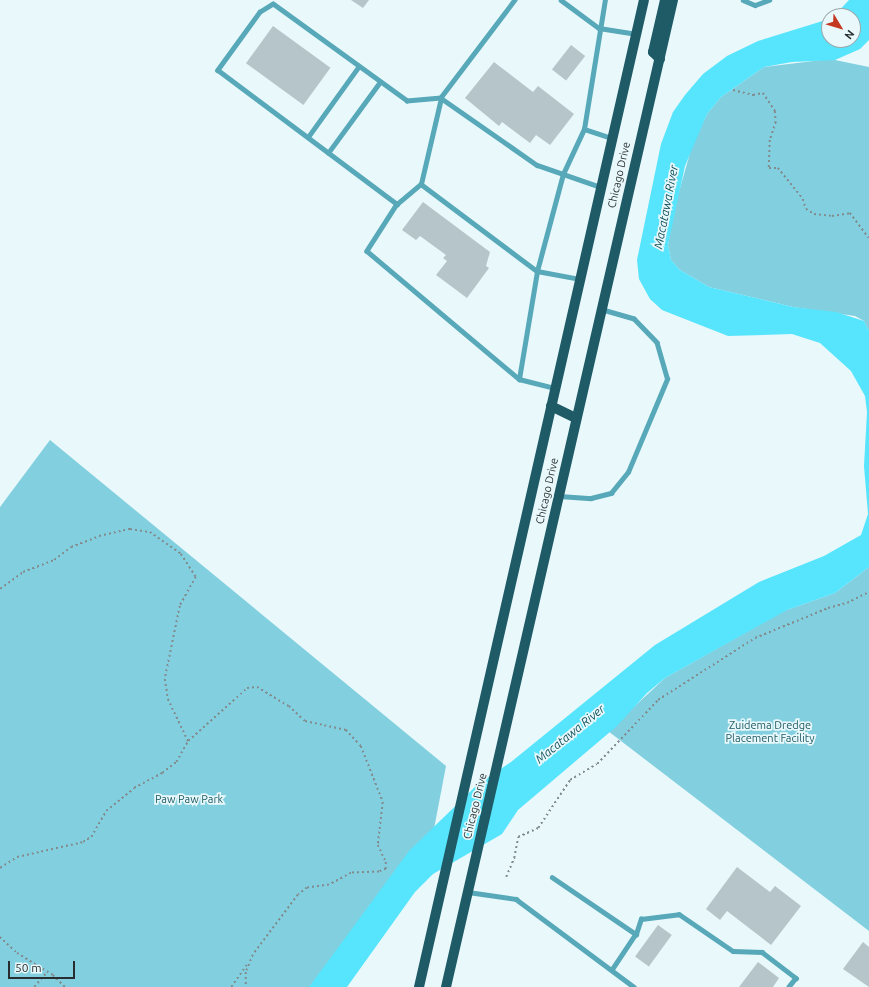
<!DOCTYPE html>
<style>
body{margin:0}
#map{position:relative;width:869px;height:987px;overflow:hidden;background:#e8f8fb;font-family:Ubuntu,sans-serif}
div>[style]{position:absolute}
.green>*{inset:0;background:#81cfdf}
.water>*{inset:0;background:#57e4fd}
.building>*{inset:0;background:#b6c5c9;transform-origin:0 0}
.path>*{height:1.5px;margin-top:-0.75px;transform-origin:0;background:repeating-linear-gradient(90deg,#828c8e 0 2px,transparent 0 5px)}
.service>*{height:4.5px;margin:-2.25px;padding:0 2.25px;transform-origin:2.25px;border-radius:2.25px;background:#57a8b8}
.primary>*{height:10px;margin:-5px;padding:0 5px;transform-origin:5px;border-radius:5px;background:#1f5b66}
span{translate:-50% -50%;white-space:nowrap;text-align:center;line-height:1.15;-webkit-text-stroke:3.5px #e8f8fb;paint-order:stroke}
.street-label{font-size:11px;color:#282e2f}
.park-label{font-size:11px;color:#205b65}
.water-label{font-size:12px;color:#124f5a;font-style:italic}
.north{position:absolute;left:821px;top:8px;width:40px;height:40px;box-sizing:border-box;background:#e8f8fb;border:1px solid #9ba7a9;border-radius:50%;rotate:128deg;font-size:11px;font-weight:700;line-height:16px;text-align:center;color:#282e2f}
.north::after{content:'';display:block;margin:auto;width:14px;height:18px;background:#c43822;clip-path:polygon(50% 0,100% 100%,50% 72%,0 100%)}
.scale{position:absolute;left:8px;top:961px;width:67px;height:18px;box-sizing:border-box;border:2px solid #282e2f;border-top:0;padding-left:5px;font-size:12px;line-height:14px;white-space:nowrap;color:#282e2f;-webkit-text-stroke:3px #e8f8fb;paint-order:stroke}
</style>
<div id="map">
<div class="green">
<div style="clip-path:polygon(830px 59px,869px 67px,869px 331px,864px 321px,855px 316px,793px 307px,709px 287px,680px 270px,671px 260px,668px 245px,675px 206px,692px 146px,707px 114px,721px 97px,764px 67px)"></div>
<div style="clip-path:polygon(50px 440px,446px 766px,429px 855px,326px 987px,0 987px,0 507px)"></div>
<div style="clip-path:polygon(869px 567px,869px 931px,608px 731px,665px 678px,784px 611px,835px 593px)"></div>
</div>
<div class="water">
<div style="clip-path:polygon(849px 0,869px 0,869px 40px,860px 49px,835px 60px,792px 62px,764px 67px,721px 97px,707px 114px,685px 166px,668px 245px,671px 260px,680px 270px,709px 287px,793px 307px,836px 312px,864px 321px,869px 331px,869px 567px,835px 593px,787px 610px,665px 678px,647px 693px,617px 726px,518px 810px,502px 834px,433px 874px,415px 892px,347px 987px,309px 987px,409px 851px,478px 784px,511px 762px,655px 645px,759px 582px,824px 556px,861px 535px,868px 514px,864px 466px,867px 412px,865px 396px,851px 371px,820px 343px,792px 334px,728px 336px,662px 310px,650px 299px,639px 279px,637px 260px,661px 144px,673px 112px,685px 95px,703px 74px,727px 56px,758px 41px,829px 19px,829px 40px,853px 40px,853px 16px,834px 16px)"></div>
</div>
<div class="building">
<div style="clip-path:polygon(351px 0,369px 0,363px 8px)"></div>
<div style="left:273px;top:26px;width:71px;height:46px;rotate:36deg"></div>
<div style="left:571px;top:45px;width:18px;height:31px;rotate:38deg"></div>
<div style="clip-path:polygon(494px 62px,533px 92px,538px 86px,574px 114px,550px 145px,536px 135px,530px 143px,502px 122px,499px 126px,465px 98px)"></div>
<div style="clip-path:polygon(423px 202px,490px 252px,486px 266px,489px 268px,467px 298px,436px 275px,447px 261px,443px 258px,446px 255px,420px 236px,416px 240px,402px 230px)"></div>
<div style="clip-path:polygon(737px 867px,770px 892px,775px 886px,801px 906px,771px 945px,727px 911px,720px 920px,706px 909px)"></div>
<div style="left:658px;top:925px;width:17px;height:39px;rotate:36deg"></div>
<div style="clip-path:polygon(863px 942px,869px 947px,869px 987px,843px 969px)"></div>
<div style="clip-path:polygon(758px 962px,779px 978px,773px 987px,739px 987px)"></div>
</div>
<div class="path">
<div style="left:733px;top:90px;width:21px;rotate:14deg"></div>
<div style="left:753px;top:95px;width:10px;rotate:-11deg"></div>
<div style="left:763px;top:93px;width:22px;rotate:56deg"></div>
<div style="left:775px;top:111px;width:11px;rotate:85deg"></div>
<div style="left:776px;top:122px;width:19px;rotate:108deg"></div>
<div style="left:770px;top:140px;width:28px;rotate:92deg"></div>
<div style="left:769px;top:168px;width:9px"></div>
<div style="left:778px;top:168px;width:40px;rotate:51deg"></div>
<div style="left:803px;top:199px;width:10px;rotate:73deg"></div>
<div style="left:806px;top:209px;width:9px;rotate:32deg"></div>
<div style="left:814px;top:214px;width:18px;rotate:6deg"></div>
<div style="left:832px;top:216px;width:18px;rotate:-9deg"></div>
<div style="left:850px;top:213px;width:31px;rotate:53deg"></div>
<div style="left:0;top:589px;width:29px;rotate:-36deg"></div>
<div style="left:23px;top:572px;width:33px;rotate:-21deg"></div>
<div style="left:54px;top:560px;width:21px;rotate:-37deg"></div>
<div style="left:71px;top:547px;width:30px;rotate:-21deg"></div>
<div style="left:99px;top:536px;width:32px;rotate:-13deg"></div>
<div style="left:130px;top:529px;width:20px;rotate:9deg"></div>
<div style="left:150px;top:532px;width:38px;rotate:35deg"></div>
<div style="left:181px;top:554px;width:27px;rotate:57deg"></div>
<div style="left:196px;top:577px;width:33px;rotate:119deg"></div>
<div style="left:180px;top:606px;width:75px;rotate:101.6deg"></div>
<div style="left:165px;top:679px;width:20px;rotate:81deg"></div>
<div style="left:168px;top:699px;width:47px;rotate:64.5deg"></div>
<div style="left:188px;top:741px;width:79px;rotate:-41.9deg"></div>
<div style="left:247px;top:688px;width:10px;rotate:-6deg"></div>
<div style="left:257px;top:687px;width:37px;rotate:31deg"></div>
<div style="left:289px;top:706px;width:22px;rotate:43deg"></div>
<div style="left:305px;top:721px;width:42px;rotate:12.4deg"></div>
<div style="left:346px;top:730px;width:22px;rotate:47deg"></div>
<div style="left:361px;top:746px;width:60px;rotate:68.6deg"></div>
<div style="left:383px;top:802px;width:43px;rotate:96.6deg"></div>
<div style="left:378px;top:845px;width:19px;rotate:65deg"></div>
<div style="left:386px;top:862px;width:7px;rotate:90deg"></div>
<div style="left:386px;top:869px;width:8px;rotate:157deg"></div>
<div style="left:379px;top:872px;width:28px;rotate:178deg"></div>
<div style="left:351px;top:873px;width:25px;rotate:151deg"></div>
<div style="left:329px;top:885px;width:22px;rotate:172deg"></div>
<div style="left:307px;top:888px;width:11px;rotate:142deg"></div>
<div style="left:298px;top:895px;width:75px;rotate:126.9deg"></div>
<div style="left:253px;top:955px;width:18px;rotate:112deg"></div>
<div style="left:246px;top:972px;width:15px;rotate:90deg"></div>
<div style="left:0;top:868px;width:20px;rotate:-33deg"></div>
<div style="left:17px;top:857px;width:68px;rotate:-12.8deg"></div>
<div style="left:83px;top:842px;width:9px;rotate:-32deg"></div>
<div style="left:91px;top:837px;width:30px;rotate:-60deg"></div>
<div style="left:106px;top:811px;width:36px;rotate:-39deg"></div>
<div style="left:134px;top:788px;width:32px;rotate:-28deg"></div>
<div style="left:162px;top:773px;width:18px;rotate:-38deg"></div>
<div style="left:176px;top:762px;width:24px;rotate:-60deg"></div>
<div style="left:506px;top:877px;width:21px;rotate:-67deg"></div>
<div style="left:514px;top:858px;width:21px;rotate:-79deg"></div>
<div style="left:518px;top:837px;width:22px;rotate:-24deg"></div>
<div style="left:538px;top:828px;width:58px;rotate:-56.3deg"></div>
<div style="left:570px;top:780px;width:31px;rotate:-31deg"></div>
<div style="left:597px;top:764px;width:88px;rotate:-46.4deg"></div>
<div style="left:658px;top:700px;width:115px;rotate:-32.6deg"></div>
<div style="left:755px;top:638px;width:79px;rotate:-22.3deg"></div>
<div style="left:828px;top:608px;width:20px;rotate:-15deg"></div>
<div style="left:847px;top:603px;width:25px;rotate:-27deg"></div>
<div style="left:0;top:937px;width:23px;rotate:43deg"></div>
<div style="left:17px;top:953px;width:42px;rotate:31.4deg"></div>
<div style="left:53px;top:975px;width:17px;rotate:45deg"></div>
<div style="left:34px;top:987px;width:20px;rotate:-49deg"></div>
<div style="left:231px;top:987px;width:28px;rotate:-55deg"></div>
</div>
<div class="service">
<div style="left:515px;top:0;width:123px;rotate:127.1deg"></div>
<div style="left:441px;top:98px;width:34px;rotate:175deg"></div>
<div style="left:407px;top:101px;width:165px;rotate:-144.1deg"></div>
<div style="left:273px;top:4px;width:15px;rotate:148deg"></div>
<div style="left:260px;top:12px;width:72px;rotate:125.9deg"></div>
<div style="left:218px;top:70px;width:224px;rotate:36.8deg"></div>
<div style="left:397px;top:204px;width:56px;rotate:122.6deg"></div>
<div style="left:367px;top:251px;width:199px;rotate:40.1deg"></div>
<div style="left:519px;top:379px;width:37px;rotate:14deg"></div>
<div style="left:561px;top:0;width:47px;rotate:36.4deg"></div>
<div style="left:599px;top:28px;width:38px;rotate:9deg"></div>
<div style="left:743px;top:0;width:13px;rotate:23deg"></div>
<div style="left:755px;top:5px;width:15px;rotate:-20deg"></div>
<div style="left:584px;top:129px;width:29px;rotate:18deg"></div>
<div style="left:308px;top:137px;width:87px;rotate:-54.3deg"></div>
<div style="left:328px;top:153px;width:88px;rotate:-53.8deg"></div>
<div style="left:421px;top:184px;width:145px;rotate:36.9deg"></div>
<div style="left:537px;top:271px;width:44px;rotate:10.5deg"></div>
<div style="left:397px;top:204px;width:31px;rotate:-40deg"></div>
<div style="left:421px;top:184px;width:88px;rotate:-76.9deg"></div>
<div style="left:441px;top:98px;width:117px;rotate:34.9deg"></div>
<div style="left:537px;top:165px;width:68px;rotate:19deg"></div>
<div style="left:519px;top:379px;width:109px;rotate:-80.5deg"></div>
<div style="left:537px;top:271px;width:100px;rotate:-75deg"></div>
<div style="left:563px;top:174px;width:50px;rotate:-65deg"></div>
<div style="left:584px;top:129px;width:131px;rotate:-80.8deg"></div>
<div style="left:559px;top:496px;width:32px;rotate:4deg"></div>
<div style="left:591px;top:498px;width:21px;rotate:-14deg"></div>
<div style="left:611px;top:493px;width:27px;rotate:-51deg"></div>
<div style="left:628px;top:472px;width:101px;rotate:-67.2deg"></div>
<div style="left:667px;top:379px;width:37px;rotate:-106deg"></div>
<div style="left:657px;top:343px;width:33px;rotate:-134deg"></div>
<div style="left:634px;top:319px;width:33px;rotate:-164deg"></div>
<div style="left:552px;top:877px;width:102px;rotate:34.2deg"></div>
<div style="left:636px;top:934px;width:43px;rotate:123.7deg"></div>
<div style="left:468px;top:892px;width:49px;rotate:8.3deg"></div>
<div style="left:516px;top:899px;width:147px;rotate:36.7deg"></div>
<div style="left:636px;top:934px;width:16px;rotate:-72deg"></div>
<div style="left:641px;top:919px;width:38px;rotate:-7deg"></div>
<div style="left:679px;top:914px;width:65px;rotate:34.4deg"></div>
<div style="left:733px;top:951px;width:29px;rotate:2deg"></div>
<div style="left:762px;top:952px;width:43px;rotate:37.4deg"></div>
<div style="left:796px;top:978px;width:11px;rotate:128deg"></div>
</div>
<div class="primary">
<div style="left:660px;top:59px;width:10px;rotate:-135deg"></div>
<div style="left:653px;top:52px;width:53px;rotate:-77deg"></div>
<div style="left:551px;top:406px;width:28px;rotate:26deg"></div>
<div style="left:419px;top:987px;width:1012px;rotate:-77.16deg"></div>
<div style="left:446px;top:987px;width:1013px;rotate:-77.05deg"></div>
</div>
<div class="street-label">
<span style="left:619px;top:175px;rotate:-77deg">Chicago Drive</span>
<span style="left:547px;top:491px;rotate:-77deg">Chicago Drive</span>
<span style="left:475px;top:806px;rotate:-76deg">Chicago Drive</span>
</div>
<div class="park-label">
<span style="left:770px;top:732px">Zuidema Dredge<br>Placement Facility</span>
<span style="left:189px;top:799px">Paw Paw Park</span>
</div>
<div class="water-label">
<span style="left:666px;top:207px;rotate:-79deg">Macatawa River</span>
<span style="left:570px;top:734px;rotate:-39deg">Macatawa River</span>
</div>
<div class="north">N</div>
<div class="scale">50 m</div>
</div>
